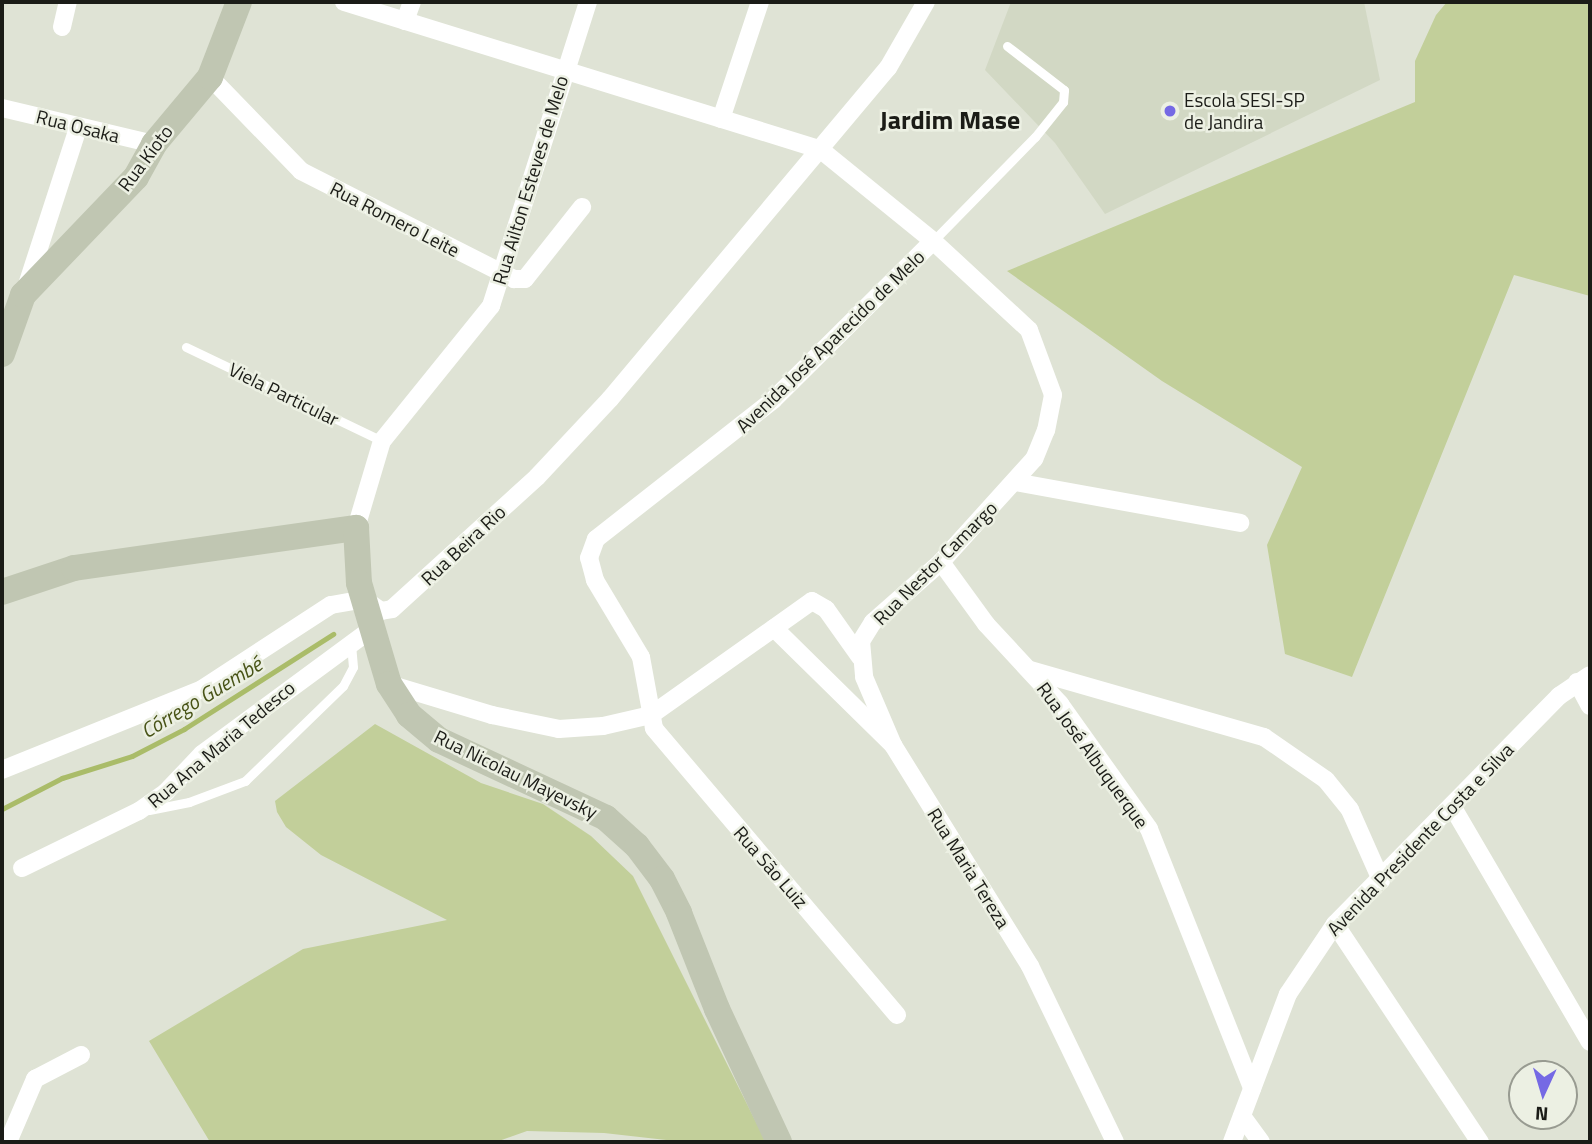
<!DOCTYPE html>
<meta charset="utf-8">
<style>
body{margin:0}
#map{position:relative;width:1592px;height:1144px;overflow:hidden;background:#dfe3d5;font-family:"Titillium Web",sans-serif}
div>[style]{position:absolute}
.built>*{inset:0;background:#d2d8c4}
.green>*{inset:0;background:#c2cf9a}
.stream>*{height:5px;margin:-2.5px;padding:0 2.5px;transform-origin:2.5px;border-radius:2.5px;background:#aabc69}
.lane>*{height:9px;margin:-4.5px;padding:0 4.5px;transform-origin:4.5px;border-radius:4.5px;background:#fff}
.street>*{height:18px;margin:-9px;padding:0 9px;transform-origin:9px;border-radius:9px;background:#fff}
.secondary>*{height:26px;margin:-13px;padding:0 13px;transform-origin:13px;border-radius:13px;background:#c0c6b2}
.dots>*{width:19px;height:19px;translate:-50% -50%;box-sizing:border-box;border:4px solid #ecf0e3;border-radius:50%}
span{translate:-50% -50%;white-space:nowrap;text-align:center;line-height:1.15;-webkit-text-stroke:5px #ecf0e3;paint-order:stroke}
.poi-label{font-size:19px;color:#1b1c17}
.left{translate:0 -50%;text-align:left}
.street-label{font-size:19px;color:#1b1c17}
.water-label{font-size:21px;color:#485317;font-style:italic}
.district-label{font-size:26px;color:#1b1c17;font-weight:700}
.frame{position:absolute;inset:0;border:4px solid #1b1c17;pointer-events:none}
.north{position:absolute;left:1508px;top:1060px;width:70px;height:70px;box-sizing:border-box;background:#ecf0e3;border:2px solid #989b91;border-radius:50%;rotate:184deg;font-size:19px;font-weight:700;line-height:28px;text-align:center;color:#1b1c17}
.north::after{content:'';display:block;margin:auto;width:24px;height:32px;background:#7569e4;clip-path:polygon(50% 0,100% 100%,50% 72%,0 100%)}
</style>
<div id="map">
<div class="built">
<div style="clip-path:polygon(1011px 2px,1364px 2px,1380px 80px,1105px 214px,1055px 143px,985px 70px)"></div>
</div>
<div class="green">
<div style="clip-path:polygon(1447px 2px,1590px 2px,1590px 296px,1514px 275px,1352px 677px,1285px 654px,1267px 545px,1302px 467px,1162px 381px,1007px 271px,1415px 102px,1415px 61px,1436px 15px)"></div>
<div style="clip-path:polygon(375px 724px,481px 783px,543px 804px,591px 836px,633px 876px,766px 1142px,684px 1142px,604px 1133px,527px 1131px,496px 1142px,210px 1142px,149px 1041px,303px 949px,447px 920px,321px 855px,286px 827px,277px 812px,275px 801px)"></div>
</div>
<div class="stream">
<div style="left:2px;top:809px;width:68px;rotate:-27.3deg"></div>
<div style="left:62px;top:778px;width:73px;rotate:-17.4deg"></div>
<div style="left:132px;top:756px;width:59px;rotate:-27.4deg"></div>
<div style="left:184px;top:729px;width:177px;rotate:-32.5deg"></div>
</div>
<div class="lane">
<div style="left:933px;top:241px;width:146px;rotate:-45.6deg"></div>
<div style="left:1035px;top:137px;width:45px;rotate:-51.3deg"></div>
<div style="left:1063px;top:102px;width:12px;rotate:-85deg"></div>
<div style="left:1064px;top:90px;width:72px;rotate:-142.3deg"></div>
<div style="left:186px;top:347px;width:217px;rotate:25.6deg"></div>
<div style="left:149px;top:810px;width:41px;rotate:-11.3deg"></div>
<div style="left:189px;top:802px;width:60px;rotate:-20.6deg"></div>
<div style="left:245px;top:781px;width:136px;rotate:-44.1deg"></div>
<div style="left:343px;top:686px;width:21px;rotate:-62deg"></div>
<div style="left:353px;top:667px;width:23px;rotate:-95deg"></div>
</div>
<div class="street">
<div style="left:344px;top:2px;width:499px;rotate:17.2deg"></div>
<div style="left:821px;top:150px;width:144px;rotate:39.1deg"></div>
<div style="left:933px;top:241px;width:131px;rotate:42.8deg"></div>
<div style="left:1029px;top:330px;width:69px;rotate:69.7deg"></div>
<div style="left:1053px;top:395px;width:36px;rotate:101deg"></div>
<div style="left:1046px;top:430px;width:31px;rotate:112deg"></div>
<div style="left:1034px;top:459px;width:139px;rotate:132.1deg"></div>
<div style="left:941px;top:562px;width:91px;rotate:138.6deg"></div>
<div style="left:873px;top:622px;width:22px;rotate:122deg"></div>
<div style="left:861px;top:641px;width:36px;rotate:85deg"></div>
<div style="left:864px;top:677px;width:74px;rotate:66.9deg"></div>
<div style="left:405px;top:21px;width:20px;rotate:-70deg"></div>
<div style="left:62px;top:27px;width:26px;rotate:-77deg"></div>
<div style="left:210px;top:77px;width:131px;rotate:45.9deg"></div>
<div style="left:301px;top:171px;width:239px;rotate:26.9deg"></div>
<div style="left:514px;top:279px;width:11px"></div>
<div style="left:525px;top:279px;width:92px;rotate:-51.6deg"></div>
<div style="left:2px;top:108px;width:156px;rotate:13.3deg"></div>
<div style="left:721px;top:119px;width:123px;rotate:-71.6deg"></div>
<div style="left:26px;top:288px;width:168px;rotate:-72deg"></div>
<div style="left:1015px;top:482px;width:229px;rotate:10.3deg"></div>
<div style="left:356px;top:528px;width:91px;rotate:-73.4deg"></div>
<div style="left:382px;top:441px;width:174px;rotate:-51.1deg"></div>
<div style="left:491px;top:306px;width:319px;rotate:-72.3deg"></div>
<div style="left:941px;top:562px;width:77px;rotate:54deg"></div>
<div style="left:986px;top:624px;width:109px;rotate:47.2deg"></div>
<div style="left:1060px;top:704px;width:153px;rotate:54.5deg"></div>
<div style="left:1149px;top:829px;width:279px;rotate:68.3deg"></div>
<div style="left:774px;top:628px;width:167px;rotate:44.5deg"></div>
<div style="left:893px;top:745px;width:260px;rotate:58.2deg"></div>
<div style="left:1030px;top:966px;width:195px;rotate:64.2deg"></div>
<div style="left:1030px;top:670px;width:243px;rotate:16deg"></div>
<div style="left:1264px;top:737px;width:75px;rotate:34.7deg"></div>
<div style="left:1326px;top:780px;width:38px;rotate:51deg"></div>
<div style="left:1350px;top:810px;width:77px;rotate:66.1deg"></div>
<div style="left:1577px;top:682px;width:27px;rotate:62deg"></div>
<div style="left:389px;top:684px;width:108px;rotate:16.8deg"></div>
<div style="left:492px;top:715px;width:68px;rotate:11.8deg"></div>
<div style="left:559px;top:729px;width:44px;rotate:-3.9deg"></div>
<div style="left:603px;top:726px;width:49px;rotate:-12.9deg"></div>
<div style="left:651px;top:715px;width:197px;rotate:-35.3deg"></div>
<div style="left:812px;top:601px;width:16px;rotate:30deg"></div>
<div style="left:826px;top:609px;width:59px;rotate:54.7deg"></div>
<div style="left:2px;top:770px;width:216px;rotate:-22deg"></div>
<div style="left:202px;top:689px;width:154px;rotate:-33.1deg"></div>
<div style="left:331px;top:605px;width:34px;rotate:-10deg"></div>
<div style="left:364px;top:599px;width:21px;rotate:35deg"></div>
<div style="left:381px;top:611px;width:11px;rotate:-10deg"></div>
<div style="left:392px;top:609px;width:196px;rotate:-42.3deg"></div>
<div style="left:537px;top:477px;width:107px;rotate:-46.9deg"></div>
<div style="left:610px;top:399px;width:432px;rotate:-50deg"></div>
<div style="left:888px;top:68px;width:76px;rotate:-60.1deg"></div>
<div style="left:1452px;top:806px;width:273px;rotate:59.7deg"></div>
<div style="left:22px;top:868px;width:130px;rotate:-26deg"></div>
<div style="left:139px;top:811px;width:33px;rotate:-35deg"></div>
<div style="left:166px;top:792px;width:52px;rotate:-46.5deg"></div>
<div style="left:202px;top:754px;width:214px;rotate:-36.4deg"></div>
<div style="left:1335px;top:924px;width:262px;rotate:56.4deg"></div>
<div style="left:897px;top:1015px;width:376px;rotate:-130.3deg"></div>
<div style="left:654px;top:728px;width:72px;rotate:-100.4deg"></div>
<div style="left:641px;top:657px;width:90px;rotate:-120.9deg"></div>
<div style="left:595px;top:580px;width:23px;rotate:-105deg"></div>
<div style="left:589px;top:558px;width:20px;rotate:-70deg"></div>
<div style="left:596px;top:539px;width:225px;rotate:-38.1deg"></div>
<div style="left:773px;top:400px;width:226px;rotate:-44.8deg"></div>
<div style="left:1242px;top:1116px;width:32px;rotate:54deg"></div>
<div style="left:8px;top:1142px;width:69px;rotate:-66.8deg"></div>
<div style="left:35px;top:1079px;width:52px;rotate:-27.6deg"></div>
<div style="left:1232px;top:1142px;width:158px;rotate:-69.3deg"></div>
<div style="left:1288px;top:994px;width:84px;rotate:-56.1deg"></div>
<div style="left:1335px;top:924px;width:320px;rotate:-45.5deg"></div>
<div style="left:1559px;top:696px;width:37px;rotate:-34deg"></div>
</div>
<div class="secondary">
<div style="left:2px;top:354px;width:63px;rotate:-70.4deg"></div>
<div style="left:23px;top:295px;width:163px;rotate:-46.2deg"></div>
<div style="left:136px;top:177px;width:38px;rotate:-61deg"></div>
<div style="left:154px;top:144px;width:87px;rotate:-50.1deg"></div>
<div style="left:210px;top:77px;width:80px;rotate:-68.9deg"></div>
<div style="left:2px;top:592px;width:76px;rotate:-18.4deg"></div>
<div style="left:74px;top:568px;width:285px;rotate:-8.1deg"></div>
<div style="left:356px;top:528px;width:55px;rotate:86.9deg"></div>
<div style="left:359px;top:583px;width:105px;rotate:73.5deg"></div>
<div style="left:389px;top:684px;width:37px;rotate:57deg"></div>
<div style="left:409px;top:715px;width:39px;rotate:40deg"></div>
<div style="left:439px;top:740px;width:184px;rotate:25deg"></div>
<div style="left:606px;top:818px;width:42px;rotate:42.1deg"></div>
<div style="left:637px;top:846px;width:41px;rotate:52.9deg"></div>
<div style="left:662px;top:879px;width:38px;rotate:63deg"></div>
<div style="left:679px;top:913px;width:103px;rotate:68.4deg"></div>
<div style="left:717px;top:1009px;width:147px;rotate:65deg"></div>
</div>
<div class="dots">
<div style="left:1170px;top:111px;background:#7569e4"></div>
</div>
<div class="poi-label">
<span class="left" style="left:1184px;top:111px">Escola SESI-SP<br>de Jandira</span>
</div>
<div class="street-label">
<span style="left:78px;top:126px;rotate:14deg">Rua Osaka</span>
<span style="left:145px;top:158px;rotate:-53deg">Rua Kioto</span>
<span style="left:530px;top:180px;rotate:-73deg">Rua Ailton Esteves de Melo</span>
<span style="left:395px;top:219px;rotate:27deg">Rua Romero Leite</span>
<span style="left:830px;top:341px;rotate:-44deg">Avenida José Aparecido de Melo</span>
<span style="left:284px;top:394px;rotate:26deg">Viela Particular</span>
<span style="left:463px;top:545px;rotate:-43deg">Rua Beira Rio</span>
<span style="left:935px;top:563px;rotate:-45deg">Rua Nestor Camargo</span>
<span style="left:221px;top:744px;rotate:-40deg">Rua Ana Maria Tedesco</span>
<span style="left:1093px;top:755px;rotate:54deg">Rua José Albuquerque</span>
<span style="left:516px;top:774px;rotate:26deg">Rua Nicolau Mayevsky</span>
<span style="left:1420px;top:839px;rotate:-46deg">Avenida Presidente Costa e Silva</span>
<span style="left:771px;top:867px;rotate:49deg">Rua São Luiz</span>
<span style="left:969px;top:868px;rotate:58deg">Rua Maria Tereza</span>
</div>
<div class="water-label">
<span style="left:201px;top:697px;rotate:-31deg">Córrego Guembé</span>
</div>
<div class="district-label">
<span style="left:950px;top:120px">Jardim Mase</span>
</div>
<div class="frame"></div>
<div class="north">N</div>
</div>
